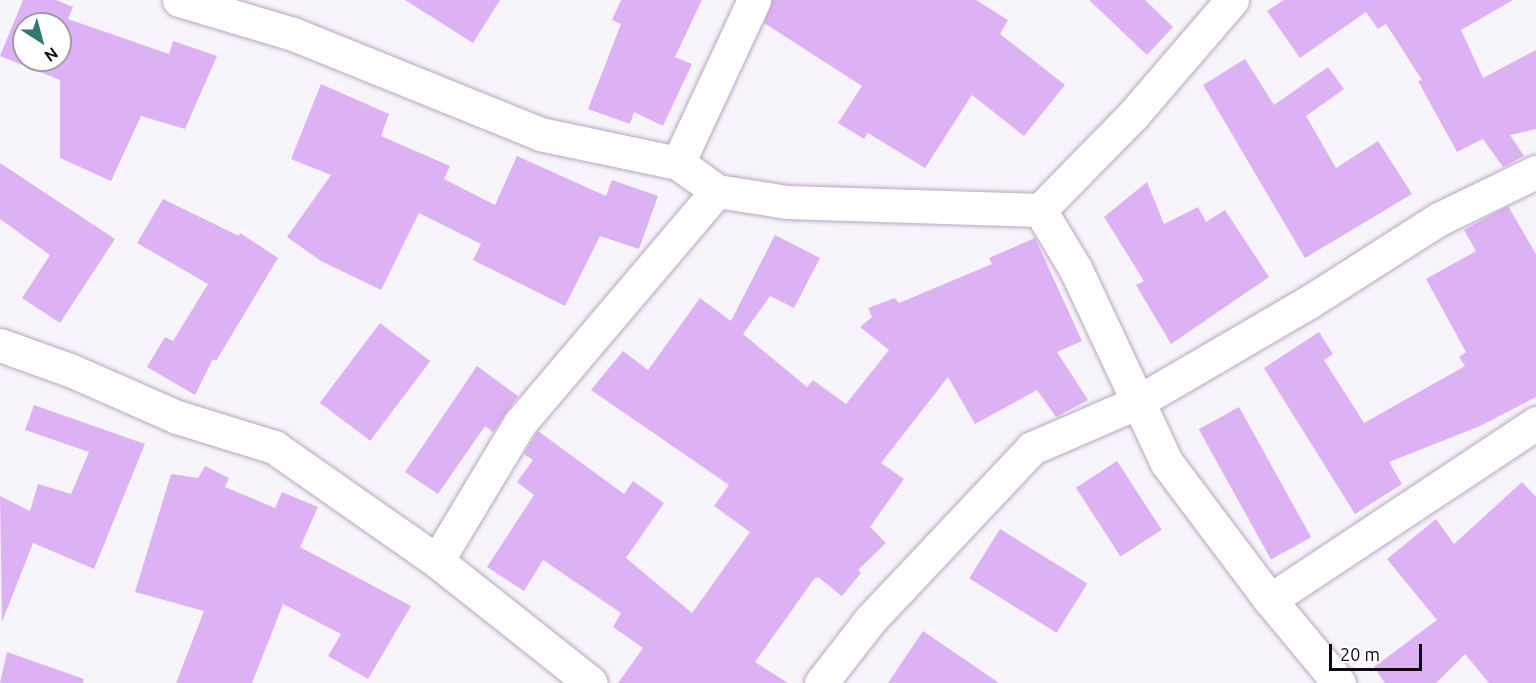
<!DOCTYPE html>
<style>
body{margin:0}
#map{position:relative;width:1536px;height:683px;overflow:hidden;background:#f8f4fb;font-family:Ubuntu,sans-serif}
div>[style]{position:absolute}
.building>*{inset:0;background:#ddb2f4;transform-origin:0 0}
.roads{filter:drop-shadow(0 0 2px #b8a5c2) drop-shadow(0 0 2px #b8a5c2)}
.minor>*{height:33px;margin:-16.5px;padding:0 16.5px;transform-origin:16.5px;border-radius:16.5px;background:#fff}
span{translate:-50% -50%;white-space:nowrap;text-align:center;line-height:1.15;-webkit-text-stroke:5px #fff;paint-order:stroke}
.north{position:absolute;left:12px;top:12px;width:60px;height:60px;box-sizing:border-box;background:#fff;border:2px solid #9f9da1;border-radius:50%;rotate:144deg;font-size:16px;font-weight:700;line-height:24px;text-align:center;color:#100913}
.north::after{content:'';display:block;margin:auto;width:21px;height:27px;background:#327971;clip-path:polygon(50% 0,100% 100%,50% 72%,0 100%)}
.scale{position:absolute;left:1329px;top:644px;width:93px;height:27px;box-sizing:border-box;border:3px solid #100913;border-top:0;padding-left:8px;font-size:18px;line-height:21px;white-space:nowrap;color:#100913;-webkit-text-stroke:4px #fff;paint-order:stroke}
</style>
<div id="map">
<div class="building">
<div style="clip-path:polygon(evenodd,23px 0,56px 0,73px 7px,68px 19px,169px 54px,173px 41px,217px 56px,185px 129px,141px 116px,111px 181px,60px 158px,60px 80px,0 56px,23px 0,24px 24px,60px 24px,60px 60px,24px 60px,24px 24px)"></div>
<div style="clip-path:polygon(405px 0,500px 0,473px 43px)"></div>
<div style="clip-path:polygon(621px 0,702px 0,675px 57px,692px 64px,663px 126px,634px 112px,630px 124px,588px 109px,621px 24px,612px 20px)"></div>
<div style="clip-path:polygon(772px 0,976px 0,1008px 20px,1000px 34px,1065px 85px,1024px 136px,972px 95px,925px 168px,868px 133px,864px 139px,838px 123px,862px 86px,764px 23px)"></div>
<div style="clip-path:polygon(1089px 0,1145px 0,1173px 27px,1147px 55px)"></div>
<div style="clip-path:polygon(1284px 0,1513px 0,1461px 30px,1483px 78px,1536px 50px,1536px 129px,1510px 135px,1524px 156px,1503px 167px,1483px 139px,1457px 152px,1418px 81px,1422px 80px,1386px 24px,1378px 29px,1366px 12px,1300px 58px,1267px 11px)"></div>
<div style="clip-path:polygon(1245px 59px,1274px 105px,1328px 67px,1344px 89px,1306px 116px,1336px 168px,1378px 141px,1412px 194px,1305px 258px,1203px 85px)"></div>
<div style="clip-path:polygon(321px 84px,389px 114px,381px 136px,450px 166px,444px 179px,495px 205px,517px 156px,606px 196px,612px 180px,658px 196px,639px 249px,600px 236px,565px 306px,473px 260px,481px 244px,419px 213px,381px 290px,321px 261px,287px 237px,331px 175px,291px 159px)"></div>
<div style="clip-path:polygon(0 163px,115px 239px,60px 323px,22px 298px,50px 255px,0 219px)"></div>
<div style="clip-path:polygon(1147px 182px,1164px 224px,1198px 207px,1206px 222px,1225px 210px,1269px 277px,1171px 344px,1136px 285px,1144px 281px,1104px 217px)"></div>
<div style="clip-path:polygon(163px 199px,239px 236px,240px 233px,278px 258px,216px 361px,213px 359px,195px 395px,147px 367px,165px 337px,173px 341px,208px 284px,137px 243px)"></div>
<div style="clip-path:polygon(1508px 206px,1536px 254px,1536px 397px,1480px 426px,1389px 462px,1402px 484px,1355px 514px,1264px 368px,1319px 332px,1333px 354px,1324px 360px,1364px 423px,1465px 366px,1459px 357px,1466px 352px,1426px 279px,1476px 251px,1464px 230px)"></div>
<div style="clip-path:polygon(775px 235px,820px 258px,794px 308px,770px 296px,743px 334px,807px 387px,813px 380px,846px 404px,889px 350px,860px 327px,872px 317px,868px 308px,895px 298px,899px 303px,992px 264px,989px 258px,1035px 238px,1082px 341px,1057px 352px,1088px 400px,1056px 417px,1037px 390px,975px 424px,948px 377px,881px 463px,904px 479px,870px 527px,886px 543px,858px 570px,861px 573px,842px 596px,818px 577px,814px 579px,755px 662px,788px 683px,618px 683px,643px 648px,613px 627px,621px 613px,543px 560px,524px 591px,487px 567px,534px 495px,517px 482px,533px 460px,524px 454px,538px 431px,624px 494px,633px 481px,664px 503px,626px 558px,692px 613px,750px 532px,714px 506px,729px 485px,591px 390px,623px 351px,648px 370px,700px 298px,731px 321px)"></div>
<div style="left:380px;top:323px;width:63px;height:100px;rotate:37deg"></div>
<div style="clip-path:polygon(477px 366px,518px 396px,493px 432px,485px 426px,438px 494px,405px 472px)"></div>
<div style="clip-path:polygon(34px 405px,145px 444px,94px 569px,33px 543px,2px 622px,0 496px,30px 511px,38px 484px,71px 494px,89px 452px,25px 430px)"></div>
<div style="left:1239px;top:407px;width:149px;height:46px;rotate:61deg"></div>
<div style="left:1117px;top:461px;width:82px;height:49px;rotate:57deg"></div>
<div style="clip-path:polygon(205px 466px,229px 478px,225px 487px,275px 508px,282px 492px,318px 507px,300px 547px,411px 606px,368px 679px,328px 656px,341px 634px,283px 604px,252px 683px,176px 683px,204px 611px,135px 592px,171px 474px,198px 478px)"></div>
<div style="clip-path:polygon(1522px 482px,1536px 497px,1536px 683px,1489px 683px,1465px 654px,1436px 683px,1385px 683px,1374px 667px,1437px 620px,1387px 559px,1436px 519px,1454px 544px)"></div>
<div style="left:1000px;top:529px;width:103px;height:58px;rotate:32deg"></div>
<div style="clip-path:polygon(923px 631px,999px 683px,888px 683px)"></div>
<div style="clip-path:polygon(7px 652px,84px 679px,83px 683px,0 683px)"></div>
</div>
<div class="roads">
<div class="minor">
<div style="left:179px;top:0;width:119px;rotate:16.6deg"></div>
<div style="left:293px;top:34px;width:266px;rotate:22deg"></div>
<div style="left:540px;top:134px;width:141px;rotate:11.9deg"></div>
<div style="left:678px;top:163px;width:48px;rotate:35.7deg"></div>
<div style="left:717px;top:191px;width:71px;rotate:8.9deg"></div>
<div style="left:787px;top:202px;width:253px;rotate:1.8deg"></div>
<div style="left:1232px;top:0;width:150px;rotate:130.7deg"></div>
<div style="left:1134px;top:114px;width:134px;rotate:134.4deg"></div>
<div style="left:1040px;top:210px;width:70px;rotate:59deg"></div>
<div style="left:1076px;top:270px;width:213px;rotate:64.8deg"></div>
<div style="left:1167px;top:463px;width:171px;rotate:53.1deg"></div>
<div style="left:1270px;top:600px;width:108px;rotate:50.3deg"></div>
<div style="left:678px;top:163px;width:180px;rotate:-65deg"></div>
<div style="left:0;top:345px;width:74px;rotate:19.7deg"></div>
<div style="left:70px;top:370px;width:117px;rotate:23.7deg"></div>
<div style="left:177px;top:417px;width:102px;rotate:17.2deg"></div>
<div style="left:274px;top:447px;width:199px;rotate:35deg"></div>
<div style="left:437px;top:561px;width:196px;rotate:38.4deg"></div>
<div style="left:437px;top:561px;width:161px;rotate:-59deg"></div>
<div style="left:520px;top:423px;width:304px;rotate:-49.7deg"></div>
<div style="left:1270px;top:600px;width:320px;rotate:-33.6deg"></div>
<div style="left:821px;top:683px;width:80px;rotate:-52.1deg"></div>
<div style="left:870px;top:620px;width:236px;rotate:-46.7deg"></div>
<div style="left:1032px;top:448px;width:113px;rotate:-23.4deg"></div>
<div style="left:1136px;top:403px;width:200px;rotate:-30.3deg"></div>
<div style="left:1309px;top:302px;width:154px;rotate:-32.6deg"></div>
<div style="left:1439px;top:219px;width:108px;rotate:-25.9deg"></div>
</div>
</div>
<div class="north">N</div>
<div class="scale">20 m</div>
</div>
